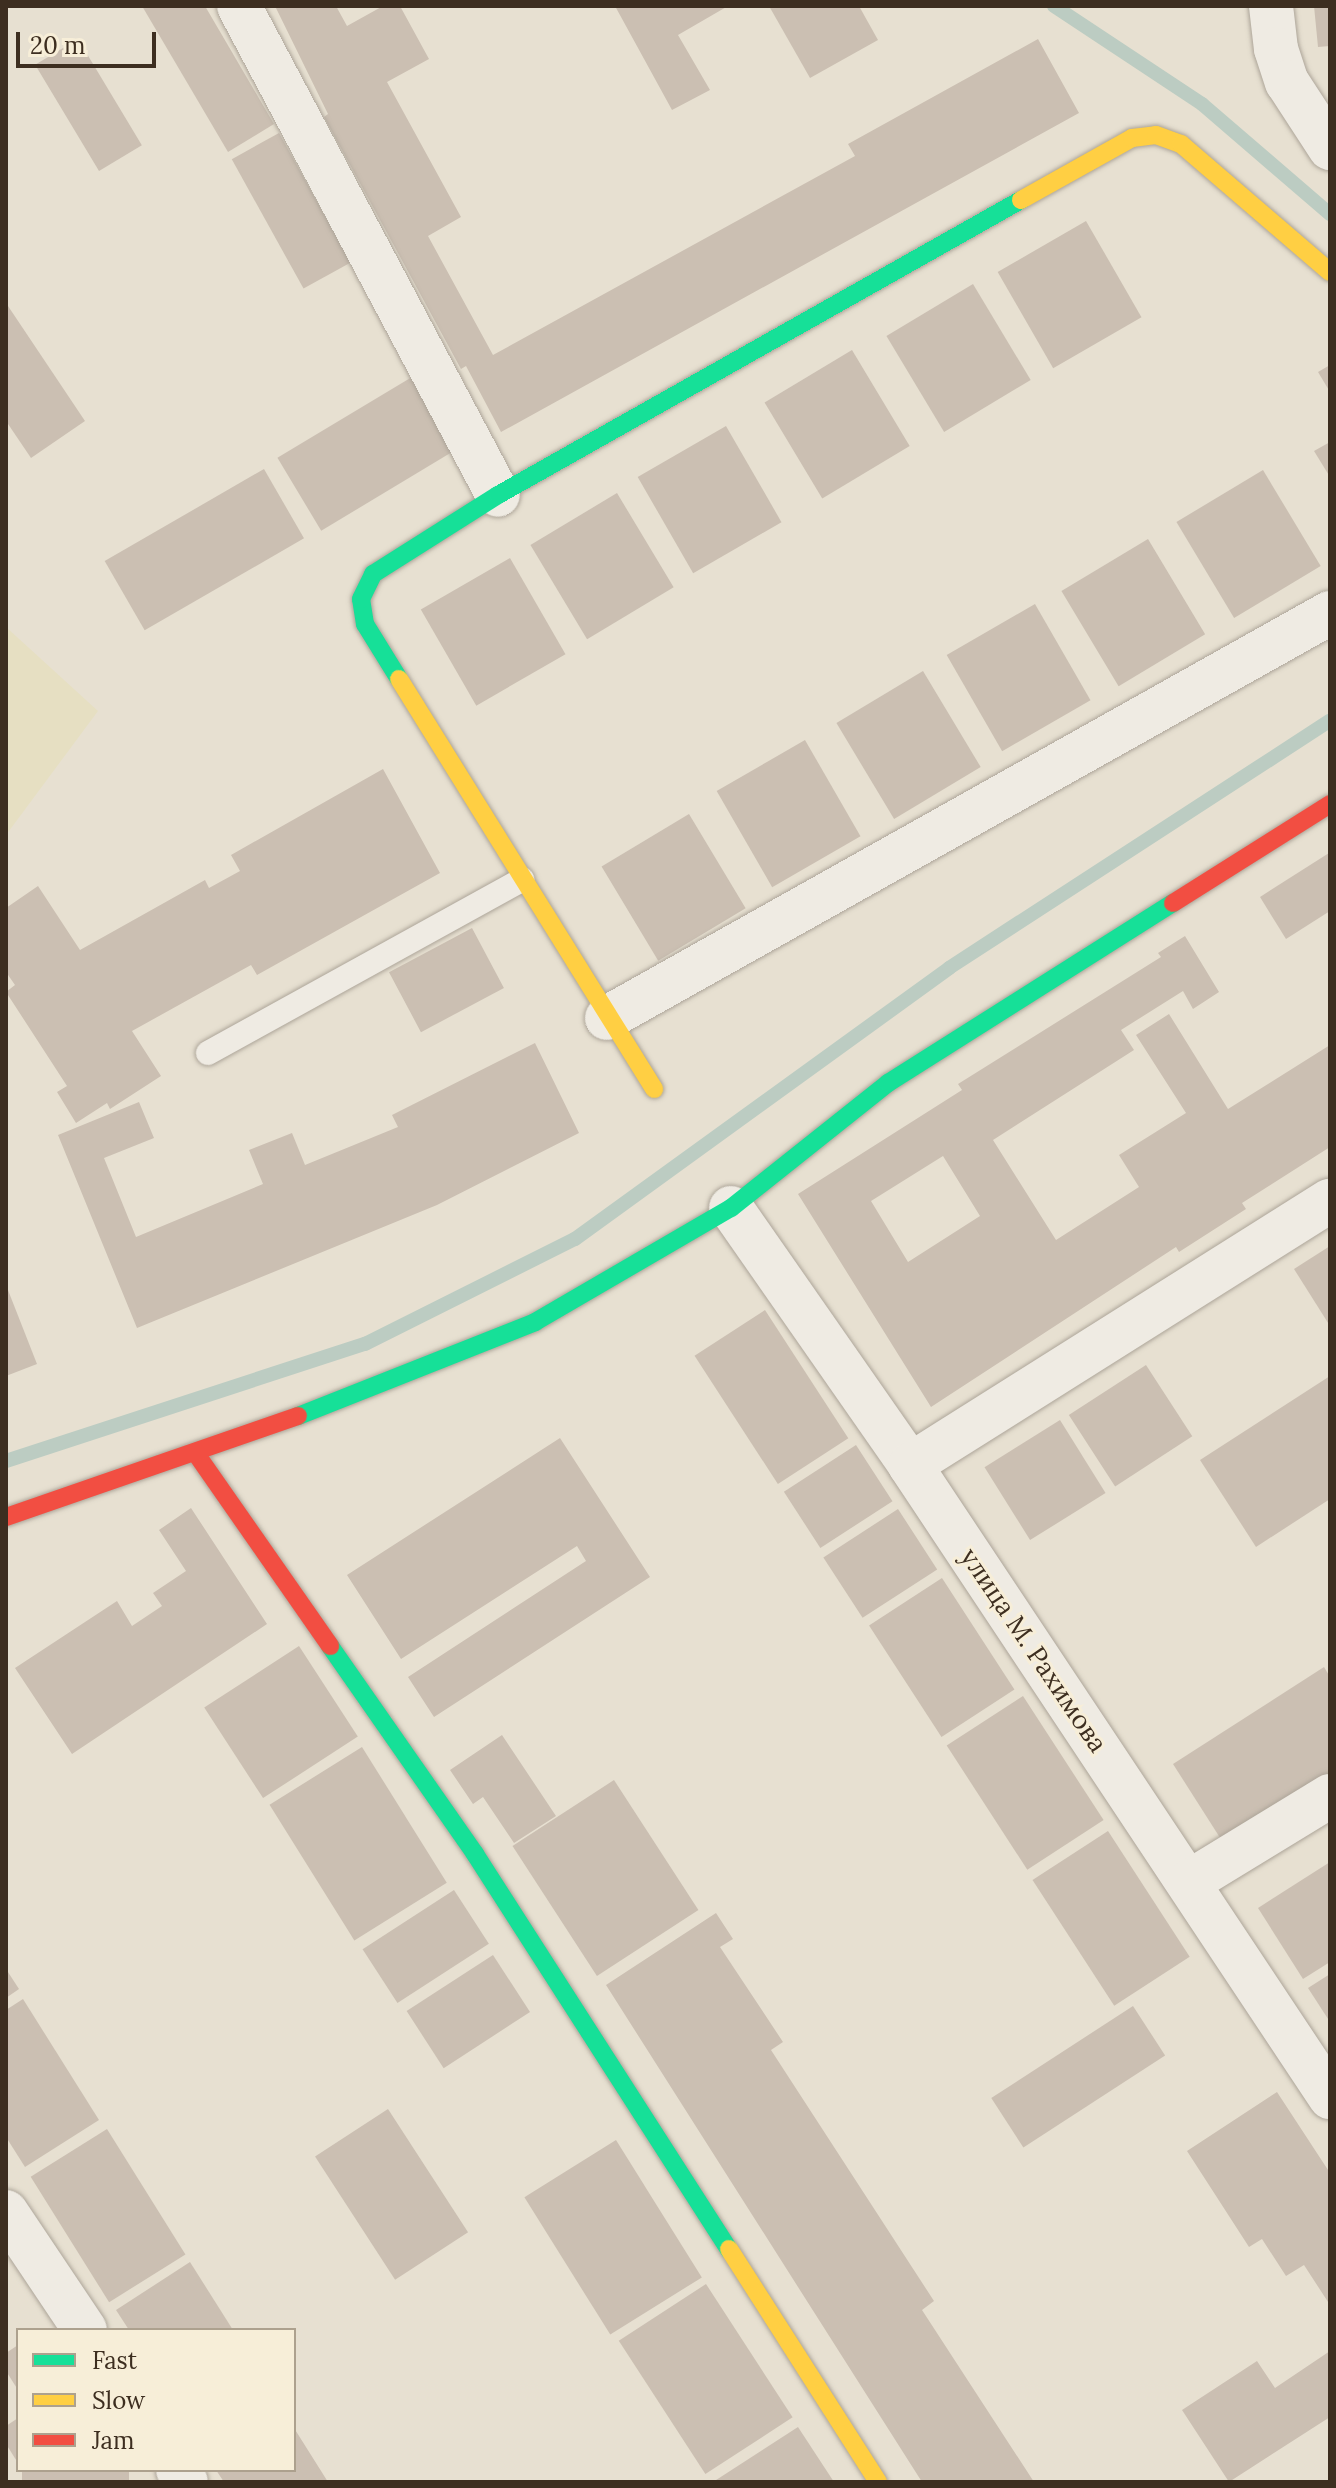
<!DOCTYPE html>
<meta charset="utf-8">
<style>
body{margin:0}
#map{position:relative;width:1336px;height:2488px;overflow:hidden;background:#e7e0d1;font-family:Lora,serif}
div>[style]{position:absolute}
.farmland>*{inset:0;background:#e6dfc2}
.stream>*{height:14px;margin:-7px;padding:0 7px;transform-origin:7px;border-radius:7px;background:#bcccc2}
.building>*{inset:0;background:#cbbfb2;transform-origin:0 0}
.roads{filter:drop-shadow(0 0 2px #ada599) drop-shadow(0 0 2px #ada599)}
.lane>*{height:24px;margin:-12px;padding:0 12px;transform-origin:12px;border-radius:12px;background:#efebe3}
.street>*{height:44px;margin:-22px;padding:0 22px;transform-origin:22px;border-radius:22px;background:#efebe3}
.fast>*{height:18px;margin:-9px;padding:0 9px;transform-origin:9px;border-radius:9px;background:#16e098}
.slow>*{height:18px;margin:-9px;padding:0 9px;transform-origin:9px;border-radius:9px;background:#ffcf43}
.jam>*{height:18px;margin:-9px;padding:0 9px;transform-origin:9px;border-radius:9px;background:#f24e42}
span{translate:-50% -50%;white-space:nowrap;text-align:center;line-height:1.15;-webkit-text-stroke:6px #f7eed8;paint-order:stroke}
.street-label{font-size:26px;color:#3d2e20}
.frame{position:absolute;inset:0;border:8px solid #3d2e20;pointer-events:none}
.legend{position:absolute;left:16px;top:2328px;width:280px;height:144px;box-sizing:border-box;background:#f7eed8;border:2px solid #ada18e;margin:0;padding:10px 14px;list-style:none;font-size:24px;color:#3d2e20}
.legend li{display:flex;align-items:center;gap:16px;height:40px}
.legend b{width:40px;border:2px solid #ada18e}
.scale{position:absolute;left:16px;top:32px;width:140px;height:36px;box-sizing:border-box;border:4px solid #3d2e20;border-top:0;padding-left:10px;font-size:24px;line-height:28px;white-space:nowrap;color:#3d2e20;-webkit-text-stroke:6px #f7eed8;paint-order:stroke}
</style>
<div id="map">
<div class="farmland">
<div style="clip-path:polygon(6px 627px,98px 711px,6px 835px)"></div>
</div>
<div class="stream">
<div style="left:1054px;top:6px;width:178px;rotate:33.5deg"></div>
<div style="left:1202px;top:104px;width:169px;rotate:40.7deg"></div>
<div style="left:6px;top:1461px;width:378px;rotate:-18.1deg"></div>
<div style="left:365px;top:1344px;width:235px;rotate:-26.6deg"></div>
<div style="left:575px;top:1239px;width:462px;rotate:-35.9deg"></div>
<div style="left:949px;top:968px;width:454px;rotate:-33deg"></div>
</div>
<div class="building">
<div style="clip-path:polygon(142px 6px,205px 6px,274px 124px,228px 152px)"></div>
<div style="clip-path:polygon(275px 6px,336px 6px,347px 26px,383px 6px,400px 6px,429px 59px,387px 82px,461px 217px,428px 236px,493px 355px,855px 156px,848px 144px,1038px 39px,1079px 113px,501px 432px,466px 366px,461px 369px,324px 117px,328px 114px)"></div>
<div style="clip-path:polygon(615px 6px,728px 6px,678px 35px,710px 90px,672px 110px)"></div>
<div style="clip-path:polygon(769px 6px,859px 6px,878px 40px,810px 78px)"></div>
<div style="clip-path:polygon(1314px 6px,1330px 6px,1330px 46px,1318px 47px)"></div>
<div style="left:78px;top:39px;width:124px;height:50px;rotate:59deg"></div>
<div style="left:279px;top:133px;width:148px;height:54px;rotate:61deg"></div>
<div style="left:1086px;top:221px;width:111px;height:102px;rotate:60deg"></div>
<div style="left:973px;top:284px;width:112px;height:101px;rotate:59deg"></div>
<div style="clip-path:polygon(6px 303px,85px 421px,31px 458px,6px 421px)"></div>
<div style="left:852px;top:350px;width:112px;height:102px;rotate:59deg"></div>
<div style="clip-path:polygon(1330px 365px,1330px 392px,1318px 372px)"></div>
<div style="left:412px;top:377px;width:85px;height:157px;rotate:59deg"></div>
<div style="left:726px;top:426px;width:111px;height:102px;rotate:60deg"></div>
<div style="clip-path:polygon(1330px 442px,1330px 477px,1314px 451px)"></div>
<div style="left:264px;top:469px;width:80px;height:184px;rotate:60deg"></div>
<div style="left:1263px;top:470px;width:112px;height:101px;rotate:59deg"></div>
<div style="left:617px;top:493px;width:110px;height:101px;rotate:59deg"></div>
<div style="left:1148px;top:539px;width:111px;height:101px;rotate:59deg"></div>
<div style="left:510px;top:558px;width:111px;height:103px;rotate:60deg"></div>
<div style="left:1035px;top:604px;width:111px;height:102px;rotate:60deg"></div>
<div style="left:923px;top:671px;width:112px;height:101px;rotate:59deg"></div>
<div style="left:805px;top:740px;width:111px;height:102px;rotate:60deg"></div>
<div style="clip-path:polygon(383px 769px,440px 873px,257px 975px,251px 965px,132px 1031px,161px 1076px,110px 1109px,107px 1103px,76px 1123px,57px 1092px,67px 1086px,6px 992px,15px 985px,6px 972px,6px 908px,38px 886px,80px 950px,205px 880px,209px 888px,240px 871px,231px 855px)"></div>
<div style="left:689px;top:814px;width:110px;height:102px;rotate:59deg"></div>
<div style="clip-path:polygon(1329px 853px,1330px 911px,1286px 939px,1260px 897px)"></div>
<div style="left:472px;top:928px;width:68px;height:94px;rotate:62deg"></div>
<div style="clip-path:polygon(evenodd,1185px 936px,1219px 992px,1193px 1009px,1183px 991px,1121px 1030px,1134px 1050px,993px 1140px,1056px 1240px,1139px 1187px,1119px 1155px,1186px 1113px,1136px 1035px,1169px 1014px,1228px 1109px,1330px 1045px,1330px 1147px,1242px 1203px,1246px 1209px,1179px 1252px,1176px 1247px,931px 1407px,798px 1194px,962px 1090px,958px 1084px,1161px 957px,1158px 953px,1185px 936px,943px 1156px,980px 1216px,908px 1262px,871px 1201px,943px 1156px)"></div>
<div style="clip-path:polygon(535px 1043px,579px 1133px,437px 1205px,137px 1328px,58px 1135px,139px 1102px,154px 1138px,104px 1158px,136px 1237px,263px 1184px,249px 1150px,292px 1133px,305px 1165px,398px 1127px,392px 1115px)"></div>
<div style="clip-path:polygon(1330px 1246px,1330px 1326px,1294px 1269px)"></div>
<div style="clip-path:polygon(6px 1285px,37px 1364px,6px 1376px)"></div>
<div style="left:765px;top:1310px;width:153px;height:84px;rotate:57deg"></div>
<div style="left:1146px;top:1365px;width:85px;height:92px;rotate:57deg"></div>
<div style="clip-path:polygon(1330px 1376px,1330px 1499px,1256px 1547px,1200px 1460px)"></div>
<div style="left:1060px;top:1420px;width:86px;height:89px;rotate:58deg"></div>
<div style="clip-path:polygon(560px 1438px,650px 1577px,434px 1717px,408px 1677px,586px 1561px,577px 1546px,401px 1659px,347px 1575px)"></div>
<div style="left:856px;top:1445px;width:67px;height:86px;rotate:57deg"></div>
<div style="clip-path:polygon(191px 1508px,267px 1624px,72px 1754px,15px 1668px,117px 1601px,132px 1626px,162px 1606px,153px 1593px,186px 1571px,159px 1530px)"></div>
<div style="left:898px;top:1509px;width:72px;height:89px;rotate:57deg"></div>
<div style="left:942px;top:1578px;width:133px;height:87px;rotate:57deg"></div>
<div style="left:299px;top:1646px;width:108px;height:113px;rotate:57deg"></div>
<div style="clip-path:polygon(1324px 1667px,1330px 1677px,1330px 1776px,1224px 1844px,1173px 1764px)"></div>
<div style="left:1023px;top:1696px;width:148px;height:91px;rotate:57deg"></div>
<div style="clip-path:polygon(502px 1735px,556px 1816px,514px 1843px,483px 1797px,473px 1804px,450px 1770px)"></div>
<div style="left:362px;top:1747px;width:160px;height:109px;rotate:58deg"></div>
<div style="left:614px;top:1780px;width:155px;height:121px;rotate:57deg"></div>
<div style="left:1108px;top:1831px;width:150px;height:90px;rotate:57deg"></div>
<div style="clip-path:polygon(1330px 1862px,1330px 1962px,1303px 1979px,1258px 1908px)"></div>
<div style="left:454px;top:1890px;width:64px;height:109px;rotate:57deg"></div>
<div style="clip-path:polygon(716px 1913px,733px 1939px,720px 1947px,783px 2042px,771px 2050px,934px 2301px,922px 2310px,1034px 2482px,922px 2482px,606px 1985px)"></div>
<div style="left:493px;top:1955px;width:68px;height:103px;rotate:57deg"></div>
<div style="clip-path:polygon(6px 1969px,19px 1989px,6px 1998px)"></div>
<div style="clip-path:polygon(1330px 1974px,1330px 2022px,1308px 1988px)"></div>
<div style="clip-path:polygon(23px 1999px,99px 2120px,25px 2167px,6px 2137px,6px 2010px)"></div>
<div style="left:1133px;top:2006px;width:59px;height:169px;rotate:57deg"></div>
<div style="clip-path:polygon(1277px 2092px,1330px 2173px,1330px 2305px,1304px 2265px,1286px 2276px,1262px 2239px,1249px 2247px,1187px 2151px)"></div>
<div style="left:388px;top:2109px;width:147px;height:87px;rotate:57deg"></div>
<div style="left:107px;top:2129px;width:148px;height:90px;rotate:58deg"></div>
<div style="left:616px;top:2140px;width:162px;height:108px;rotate:58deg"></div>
<div style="clip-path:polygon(190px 2262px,233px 2330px,129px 2330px,116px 2310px)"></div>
<div style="left:706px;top:2284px;width:159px;height:104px;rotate:57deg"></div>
<div style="clip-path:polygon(18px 2345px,18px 2390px,6px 2371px,6px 2353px)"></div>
<div style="clip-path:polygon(1330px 2351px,1330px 2417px,1229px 2482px,1182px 2410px,1257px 2361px,1275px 2388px)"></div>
<div style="clip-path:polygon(18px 2418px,18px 2463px,6px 2444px,6px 2426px)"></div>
<div style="clip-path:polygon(798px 2427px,834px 2482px,713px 2482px)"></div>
<div style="clip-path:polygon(294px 2428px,328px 2482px,224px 2482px,216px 2470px,294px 2470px)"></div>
<div style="left:22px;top:2470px;width:107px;height:14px"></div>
</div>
<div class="roads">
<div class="lane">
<div style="left:208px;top:1053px;width:359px;rotate:-28.9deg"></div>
</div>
<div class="street">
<div style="left:239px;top:6px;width:553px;rotate:62.09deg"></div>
<div style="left:1271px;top:6px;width:43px;rotate:83.4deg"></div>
<div style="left:1276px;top:49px;width:35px;rotate:72deg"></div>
<div style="left:1287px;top:82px;width:79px;rotate:56.9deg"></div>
<div style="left:607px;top:1018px;width:829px;rotate:-29.26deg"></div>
<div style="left:731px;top:1208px;width:313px;rotate:55.1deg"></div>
<div style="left:910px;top:1465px;width:759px;rotate:56.39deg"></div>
<div style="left:910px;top:1465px;width:496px;rotate:-32.2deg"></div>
<div style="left:1189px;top:1882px;width:165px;rotate:-31.4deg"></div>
<div style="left:6px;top:2212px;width:142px;rotate:56.2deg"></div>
<div style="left:178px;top:2470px;width:14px;rotate:56deg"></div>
</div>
<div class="fast">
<div style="left:399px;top:679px;width:65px;rotate:-121.7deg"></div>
<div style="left:365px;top:624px;width:25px;rotate:-99deg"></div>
<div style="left:361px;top:599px;width:28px;rotate:-64deg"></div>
<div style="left:373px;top:574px;width:148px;rotate:-32.3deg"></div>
<div style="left:498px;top:495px;width:600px;rotate:-29.43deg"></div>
<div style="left:298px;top:1416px;width:255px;rotate:-21.6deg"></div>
<div style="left:535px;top:1322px;width:227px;rotate:-30.2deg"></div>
<div style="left:731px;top:1208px;width:201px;rotate:-38.5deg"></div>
<div style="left:888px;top:1083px;width:337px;rotate:-32.3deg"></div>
<div style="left:330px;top:1646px;width:254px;rotate:55.1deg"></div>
<div style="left:475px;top:1854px;width:470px;rotate:57.3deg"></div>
</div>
<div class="slow">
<div style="left:1021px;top:200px;width:127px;rotate:-29.2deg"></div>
<div style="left:1132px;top:138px;width:24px;rotate:-7deg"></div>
<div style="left:1156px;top:135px;width:27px;rotate:20deg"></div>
<div style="left:1181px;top:144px;width:196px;rotate:40.7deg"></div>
<div style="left:399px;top:679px;width:483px;rotate:58.1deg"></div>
<div style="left:729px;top:2249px;width:277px;rotate:57.4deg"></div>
</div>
<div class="jam">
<div style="left:1173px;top:903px;width:186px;rotate:-32.2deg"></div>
<div style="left:197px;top:1455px;width:233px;rotate:55.1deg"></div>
<div style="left:6px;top:1517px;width:309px;rotate:-19.1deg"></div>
</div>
</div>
<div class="street-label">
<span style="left:1034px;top:1650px;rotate:56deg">улица М. Рахимова</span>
</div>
<div class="frame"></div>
<ul class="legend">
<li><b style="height:10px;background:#16e098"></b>Fast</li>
<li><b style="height:10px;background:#ffcf43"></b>Slow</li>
<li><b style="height:10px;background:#f24e42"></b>Jam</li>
</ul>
<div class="scale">20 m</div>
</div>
